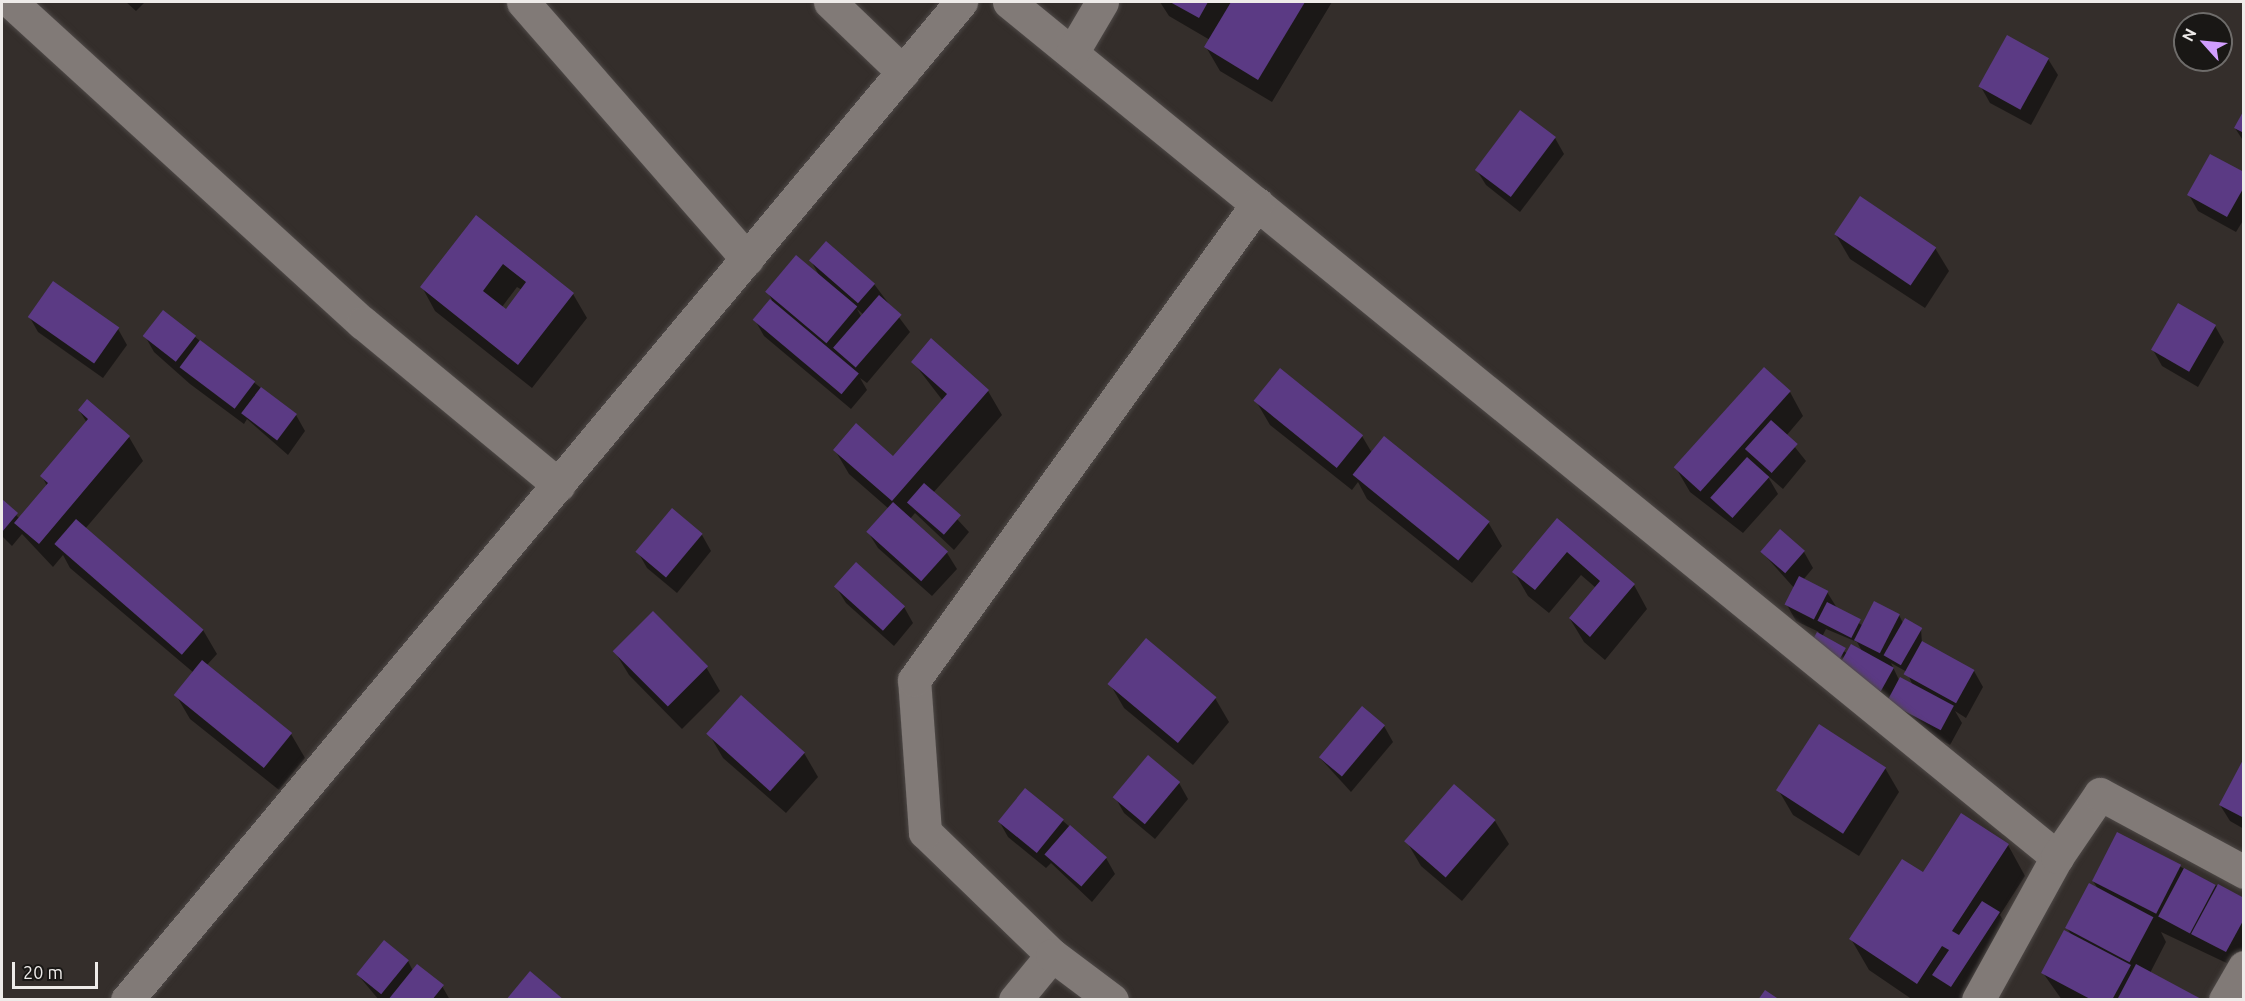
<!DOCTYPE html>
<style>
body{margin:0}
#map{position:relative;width:2245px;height:1001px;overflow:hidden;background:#342e2b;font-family:Ubuntu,sans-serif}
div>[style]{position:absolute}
.shadow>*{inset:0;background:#0007}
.building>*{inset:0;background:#5b3a84;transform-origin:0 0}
.roads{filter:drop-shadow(0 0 2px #4e4947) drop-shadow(0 0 2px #4e4947)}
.minor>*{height:33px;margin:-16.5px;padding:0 16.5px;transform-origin:16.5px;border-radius:16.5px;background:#817a77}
span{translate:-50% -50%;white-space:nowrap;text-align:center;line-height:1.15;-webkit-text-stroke:4.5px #191715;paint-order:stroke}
.frame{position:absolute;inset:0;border:3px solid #eeebe9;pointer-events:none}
.north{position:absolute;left:2173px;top:12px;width:60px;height:60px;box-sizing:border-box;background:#191715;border:2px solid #6e6c6a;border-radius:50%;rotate:297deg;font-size:16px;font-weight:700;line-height:24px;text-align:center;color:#eeebe9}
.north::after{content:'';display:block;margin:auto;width:21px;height:27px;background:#d19dfe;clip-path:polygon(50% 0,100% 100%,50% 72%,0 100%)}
.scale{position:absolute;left:12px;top:962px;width:86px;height:27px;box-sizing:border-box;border:3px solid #eeebe9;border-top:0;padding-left:8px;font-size:18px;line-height:21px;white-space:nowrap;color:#eeebe9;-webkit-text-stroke:4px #191715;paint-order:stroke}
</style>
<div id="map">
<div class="shadow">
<div style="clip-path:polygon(126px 2px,145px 2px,136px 11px)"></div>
<div style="clip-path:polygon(1160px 2px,1332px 2px,1272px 102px,1220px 71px,1206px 47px,1210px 40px,1169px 16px)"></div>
<div style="clip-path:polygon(2048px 59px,2058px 75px,2031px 125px,1990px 103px,1981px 87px)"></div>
<div style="clip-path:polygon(2244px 113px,2244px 142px,2235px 128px)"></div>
<div style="clip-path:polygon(1555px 138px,1564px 154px,1520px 212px,1486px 185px,1476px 169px)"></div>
<div style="clip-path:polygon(2244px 174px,2244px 219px,2236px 232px,2198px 211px,2189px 195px)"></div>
<div style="clip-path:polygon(evenodd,476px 217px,573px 294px,587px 318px,532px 388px,435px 311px,422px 287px,476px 217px,517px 287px,522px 290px,506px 311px,502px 307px,517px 287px)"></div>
<div style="clip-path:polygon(1836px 235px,1935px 248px,1949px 271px,1925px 308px,1850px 259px)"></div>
<div style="clip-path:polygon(evenodd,811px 261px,874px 284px,910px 332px,867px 383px,860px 378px,867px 390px,851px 409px,764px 336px,755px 320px,772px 300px,767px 291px,819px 275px,811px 261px,857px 309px,864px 315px,862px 318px,857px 309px)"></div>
<div style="clip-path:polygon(29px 316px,118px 329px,127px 345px,103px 378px,38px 332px)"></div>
<div style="clip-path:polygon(2215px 326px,2224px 342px,2198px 387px,2162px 366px,2153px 350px)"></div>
<div style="clip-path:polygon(145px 336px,195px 337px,296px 415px,305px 431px,288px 455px,247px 419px,244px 424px,190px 384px,154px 352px)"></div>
<div style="clip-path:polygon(913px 362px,988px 391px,1002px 415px,933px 493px,969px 532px,954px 550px,915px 513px,910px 519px,947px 553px,957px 569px,932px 596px,878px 548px,868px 532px,889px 509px,849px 474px,835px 450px,893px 458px,943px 401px)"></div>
<div style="clip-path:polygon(1790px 392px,1803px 416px,1786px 436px,1806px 461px,1783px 489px,1767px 475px,1778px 494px,1743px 533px,1690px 492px,1676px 468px)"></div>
<div style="clip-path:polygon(1256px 401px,1362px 436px,1372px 453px,1488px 522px,1502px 546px,1472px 583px,1367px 499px,1358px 482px,1352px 490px,1270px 425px)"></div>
<div style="clip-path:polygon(79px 410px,129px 437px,143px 461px,85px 529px,203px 630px,217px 654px,206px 666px,291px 734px,305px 758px,279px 790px,190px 719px,176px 695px,194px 673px,70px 568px,63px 555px,53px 567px,22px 534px,12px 546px,2px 536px,2px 501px,19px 518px,47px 486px,42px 476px,87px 423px)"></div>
<div style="clip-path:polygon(672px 510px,702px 535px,711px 551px,677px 593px,647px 568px,638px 552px)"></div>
<div style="clip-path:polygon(1557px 520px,1634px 585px,1647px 609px,1605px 660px,1584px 642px,1570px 619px,1596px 588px,1581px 575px,1549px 613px,1528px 596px,1514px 572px)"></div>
<div style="clip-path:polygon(evenodd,1762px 552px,1804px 552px,1813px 568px,1803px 580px,1827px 592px,1837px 608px,1863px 626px,1899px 615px,1903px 623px,1921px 629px,1922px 643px,1974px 671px,1983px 687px,1966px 718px,1955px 711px,1962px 723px,1950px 745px,1897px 717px,1810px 648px,1819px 632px,1796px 621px,1787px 605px,1795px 589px,1762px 552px,1826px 629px,1857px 642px,1863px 653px,1848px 654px,1822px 637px,1826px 629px,1762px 552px,1891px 663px,1907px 672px,1913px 686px,1899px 680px,1891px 663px)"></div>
<div style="clip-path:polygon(856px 565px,904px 607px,913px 623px,894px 646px,846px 603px,836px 587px)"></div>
<div style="clip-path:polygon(1146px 640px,1215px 698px,1229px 722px,1193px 765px,1124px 708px,1110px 684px)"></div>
<div style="clip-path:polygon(615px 652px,706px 667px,720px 691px,682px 729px,629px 675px)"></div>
<div style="clip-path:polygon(1384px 726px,1393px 742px,1351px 792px,1320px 758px)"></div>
<div style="clip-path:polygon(709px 734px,804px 753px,818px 777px,786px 813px,723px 758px)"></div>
<div style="clip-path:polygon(2244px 761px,2244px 829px,2230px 821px,2220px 805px)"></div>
<div style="clip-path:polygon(1885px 768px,1899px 792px,1859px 856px,1793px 815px,1779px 791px)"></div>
<div style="clip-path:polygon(1179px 783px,1188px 799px,1155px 839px,1124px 813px,1115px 797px)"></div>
<div style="clip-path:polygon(999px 821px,1063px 821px,1106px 858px,1115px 874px,1092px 902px,1051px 863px,1046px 868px,1008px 837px)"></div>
<div style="clip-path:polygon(1495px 821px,1509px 844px,1462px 901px,1421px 866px,1407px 842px)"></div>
<div style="clip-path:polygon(2118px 834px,2244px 900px,2244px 952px,2235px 967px,2161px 932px,2166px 942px,2150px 973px,2199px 1000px,2062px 1000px,2043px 973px,2072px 936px,2067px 928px,2098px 889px,2093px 881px)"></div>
<div style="clip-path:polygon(2008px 845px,2025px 876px,2000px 915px,2017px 944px,1980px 1000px,1913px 1000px,1869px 970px,1851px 939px,1923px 874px)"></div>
<div style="clip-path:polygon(408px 961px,413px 971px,442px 986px,450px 1000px,379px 1000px,358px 975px)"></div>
</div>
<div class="building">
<div style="clip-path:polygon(1170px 2px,1208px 2px,1199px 18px)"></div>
<div style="clip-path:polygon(1231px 2px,1305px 2px,1258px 80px,1204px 47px)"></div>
<div style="left:2007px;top:35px;width:48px;height:59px;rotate:29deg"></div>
<div style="left:1520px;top:110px;width:45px;height:75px;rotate:37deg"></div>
<div style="clip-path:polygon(2244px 110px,2244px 133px,2234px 128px)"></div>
<div style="clip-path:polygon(2210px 154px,2244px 172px,2244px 187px,2227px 217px,2187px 195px)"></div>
<div style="left:1860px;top:196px;width:92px;height:46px;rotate:34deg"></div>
<div style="clip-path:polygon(evenodd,476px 215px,574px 293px,518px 365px,420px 287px,476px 215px,503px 264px,526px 282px,506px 309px,483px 291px,503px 264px)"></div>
<div style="left:826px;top:241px;width:65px;height:26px;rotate:41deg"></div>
<div style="left:796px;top:255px;width:80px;height:48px;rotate:40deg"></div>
<div style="left:53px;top:281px;width:81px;height:44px;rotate:35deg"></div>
<div style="left:879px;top:295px;width:30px;height:70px;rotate:41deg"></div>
<div style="left:770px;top:299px;width:116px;height:27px;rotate:40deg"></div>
<div style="left:2178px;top:303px;width:44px;height:54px;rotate:30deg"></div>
<div style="left:163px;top:310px;width:42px;height:33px;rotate:38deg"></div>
<div style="clip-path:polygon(931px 338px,989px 390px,892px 501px,833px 450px,856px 423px,893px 456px,947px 394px,911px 362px)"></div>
<div style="left:200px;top:340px;width:69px;height:34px;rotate:37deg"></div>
<div style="left:1764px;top:367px;width:36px;height:135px;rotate:42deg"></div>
<div style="left:1280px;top:368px;width:107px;height:42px;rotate:39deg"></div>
<div style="left:261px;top:387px;width:45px;height:33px;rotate:37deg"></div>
<div style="clip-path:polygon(87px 399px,130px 436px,39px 544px,14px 523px,48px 483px,40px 476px,88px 419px,78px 410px)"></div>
<div style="left:1771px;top:420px;width:36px;height:39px;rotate:42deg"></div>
<div style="left:1384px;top:436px;width:136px;height:50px;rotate:39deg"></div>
<div style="left:1747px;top:457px;width:30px;height:55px;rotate:42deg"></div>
<div style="left:924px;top:483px;width:49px;height:26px;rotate:41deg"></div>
<div style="clip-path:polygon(2px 499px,18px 513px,2px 532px)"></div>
<div style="left:893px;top:502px;width:74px;height:40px;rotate:42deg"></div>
<div style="left:672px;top:508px;width:40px;height:57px;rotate:40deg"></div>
<div style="clip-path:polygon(1557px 518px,1635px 584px,1590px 637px,1569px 618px,1600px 581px,1567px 552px,1535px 590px,1512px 572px)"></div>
<div style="left:76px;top:519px;width:169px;height:33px;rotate:41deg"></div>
<div style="left:1780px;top:529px;width:33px;height:30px;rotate:41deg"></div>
<div style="left:856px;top:562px;width:66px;height:33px;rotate:42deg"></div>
<div style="left:1799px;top:576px;width:33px;height:32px;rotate:27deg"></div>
<div style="left:1874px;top:601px;width:29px;height:44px;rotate:27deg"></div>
<div style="left:1827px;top:602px;width:38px;height:21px;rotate:27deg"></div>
<div style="left:653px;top:611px;width:78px;height:57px;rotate:45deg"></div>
<div style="left:1905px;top:618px;width:20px;height:43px;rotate:30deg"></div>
<div style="left:1817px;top:632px;width:33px;height:18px;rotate:29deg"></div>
<div style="left:1146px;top:638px;width:92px;height:60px;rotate:40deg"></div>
<div style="left:1922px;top:641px;width:60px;height:38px;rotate:29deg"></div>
<div style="left:1851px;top:644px;width:49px;height:27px;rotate:29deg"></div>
<div style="left:202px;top:660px;width:116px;height:45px;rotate:39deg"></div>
<div style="left:1900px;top:677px;width:61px;height:28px;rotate:28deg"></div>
<div style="left:741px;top:695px;width:86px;height:52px;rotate:42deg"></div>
<div style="left:1362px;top:706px;width:30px;height:67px;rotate:40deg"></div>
<div style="left:1819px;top:724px;width:80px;height:79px;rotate:33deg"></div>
<div style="left:1148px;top:755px;width:42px;height:55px;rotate:40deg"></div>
<div style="clip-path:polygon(2244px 758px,2244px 818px,2219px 805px)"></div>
<div style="left:1454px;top:784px;width:55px;height:76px;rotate:41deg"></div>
<div style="left:1025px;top:788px;width:50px;height:43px;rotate:39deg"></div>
<div style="clip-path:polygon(1961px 813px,2009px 844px,1952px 931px,1959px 935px,1982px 901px,2000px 912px,1951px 987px,1932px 975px,1949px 950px,1942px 946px,1917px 984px,1849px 939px,1902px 859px,1923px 872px)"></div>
<div style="left:1070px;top:825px;width:49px;height:39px;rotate:41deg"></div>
<div style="left:2117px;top:832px;width:72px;height:55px;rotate:27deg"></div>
<div style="left:2184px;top:868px;width:36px;height:55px;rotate:28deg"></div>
<div style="left:2089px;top:883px;width:73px;height:51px;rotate:28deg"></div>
<div style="clip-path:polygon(2218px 884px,2244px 898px,2244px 919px,2226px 952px,2191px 934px)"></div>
<div style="clip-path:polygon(2064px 930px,2131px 965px,2112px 1000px,2092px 1000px,2041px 973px)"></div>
<div style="left:384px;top:940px;width:32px;height:44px;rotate:39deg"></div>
<div style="clip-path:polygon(417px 964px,444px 985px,432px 1000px,388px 1000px)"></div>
<div style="clip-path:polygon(2136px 964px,2203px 1000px,2117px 1000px)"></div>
<div style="clip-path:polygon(530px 971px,564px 1000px,506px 1000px)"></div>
<div style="clip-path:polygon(1765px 990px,1780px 1000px,1758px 1000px)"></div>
</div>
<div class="roads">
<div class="minor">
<div style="left:11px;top:2px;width:476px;rotate:42.4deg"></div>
<div style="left:363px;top:323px;width:254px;rotate:39.6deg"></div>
<div style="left:523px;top:2px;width:341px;rotate:48.9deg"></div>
<div style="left:830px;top:2px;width:101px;rotate:43.8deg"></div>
<div style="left:1009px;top:2px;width:1353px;rotate:39.21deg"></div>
<div style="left:1072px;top:53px;width:59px;rotate:-59.5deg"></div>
<div style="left:1052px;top:955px;width:177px;rotate:-135.9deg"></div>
<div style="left:925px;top:832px;width:152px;rotate:-94.1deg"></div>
<div style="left:914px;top:680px;width:587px;rotate:-54.22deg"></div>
<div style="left:127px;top:1000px;width:1301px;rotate:-50.12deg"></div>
<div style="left:1015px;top:1000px;width:58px;rotate:-50.6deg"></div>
<div style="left:1052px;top:955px;width:75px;rotate:36.9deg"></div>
<div style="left:1978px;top:1000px;width:163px;rotate:-61.1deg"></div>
<div style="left:2057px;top:857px;width:76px;rotate:-55.7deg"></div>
<div style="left:2100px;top:794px;width:164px;rotate:28.4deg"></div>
<div style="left:2225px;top:1000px;width:38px;rotate:-60deg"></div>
</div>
</div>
<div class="frame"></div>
<div class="north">N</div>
<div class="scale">20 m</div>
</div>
